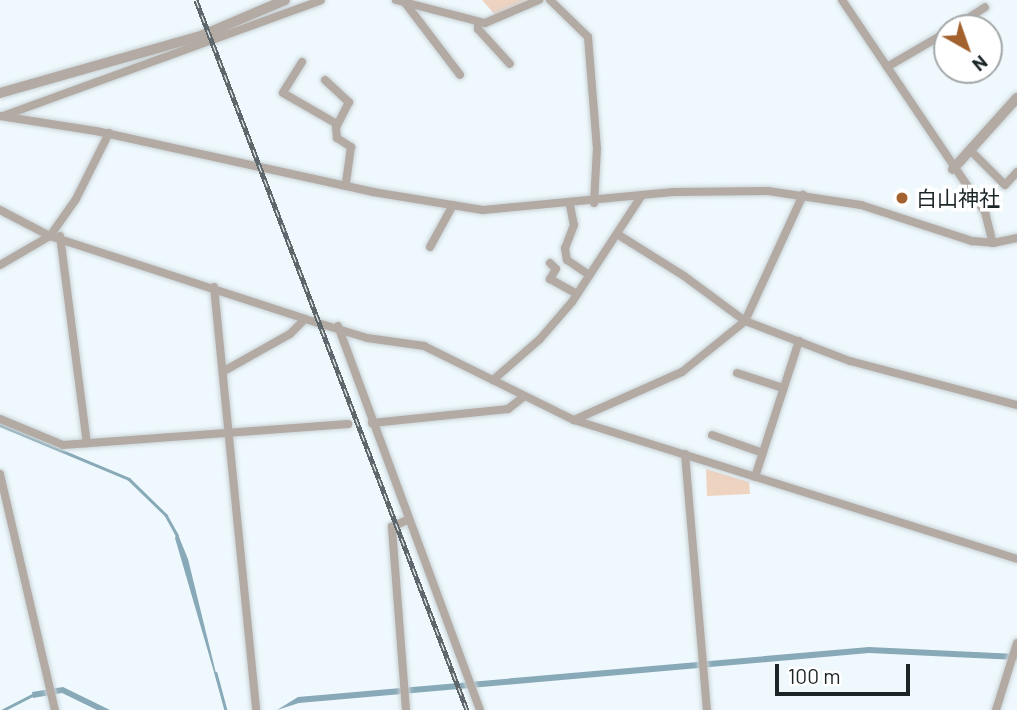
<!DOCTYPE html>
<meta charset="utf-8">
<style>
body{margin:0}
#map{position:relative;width:1017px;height:710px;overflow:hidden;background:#eff9fd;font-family:Barlow,"Noto Sans JP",sans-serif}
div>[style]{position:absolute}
.green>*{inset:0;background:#eed3c1}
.water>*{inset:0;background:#88a9b7}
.stream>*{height:2.5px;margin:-1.25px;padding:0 1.25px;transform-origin:1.25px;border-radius:1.25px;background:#88a9b7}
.roads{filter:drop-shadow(0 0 2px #c9d3d7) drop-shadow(0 0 2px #c9d3d7)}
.minor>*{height:8px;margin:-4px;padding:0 4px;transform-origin:4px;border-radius:4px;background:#b3aaa4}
.tertiary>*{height:10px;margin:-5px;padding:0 5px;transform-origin:5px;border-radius:5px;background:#b3aaa4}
.rail>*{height:5px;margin-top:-2.5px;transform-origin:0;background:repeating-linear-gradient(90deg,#fff 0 8px,#5e686c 0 16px);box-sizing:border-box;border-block:2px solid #5e686c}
.dots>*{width:19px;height:19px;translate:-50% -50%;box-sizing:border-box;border:4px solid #fff;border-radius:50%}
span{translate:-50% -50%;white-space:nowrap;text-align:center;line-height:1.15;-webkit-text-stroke:7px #fff;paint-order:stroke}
.poi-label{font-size:21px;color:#1b2528}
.left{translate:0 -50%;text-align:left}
.north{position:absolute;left:933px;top:14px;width:70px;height:70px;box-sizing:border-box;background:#fff;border:2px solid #a4a8a9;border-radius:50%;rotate:140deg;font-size:19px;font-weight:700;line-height:28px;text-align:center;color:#1b2528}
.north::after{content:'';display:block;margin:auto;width:24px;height:32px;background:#a2612d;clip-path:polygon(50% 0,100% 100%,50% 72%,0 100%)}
.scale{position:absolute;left:775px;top:664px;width:135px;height:32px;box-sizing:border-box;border:4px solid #1b2528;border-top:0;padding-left:9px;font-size:21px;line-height:24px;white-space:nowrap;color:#1b2528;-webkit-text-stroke:5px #fff;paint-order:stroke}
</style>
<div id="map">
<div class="green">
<div style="clip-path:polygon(482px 0,529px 0,497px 17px)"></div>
<div style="clip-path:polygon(706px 469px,749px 482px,750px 494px,707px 496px)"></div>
</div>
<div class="water">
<div style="clip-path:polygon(177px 532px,188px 559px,225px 710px,175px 538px)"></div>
<div style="clip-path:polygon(869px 647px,1017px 654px,1017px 660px,869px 653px,299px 703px,277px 710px,298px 697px)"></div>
<div style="clip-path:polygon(63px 687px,110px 710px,97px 710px,62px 693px,33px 698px,32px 692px)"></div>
</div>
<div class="stream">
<div style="left:0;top:425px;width:140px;rotate:22.7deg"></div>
<div style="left:129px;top:479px;width:52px;rotate:44.2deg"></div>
<div style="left:166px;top:515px;width:23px;rotate:61deg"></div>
<div style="left:216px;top:673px;width:38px;rotate:75deg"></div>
<div style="left:3px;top:710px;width:36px;rotate:-27deg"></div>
</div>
<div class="roads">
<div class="minor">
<div style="left:396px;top:0;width:92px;rotate:14.5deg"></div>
<div style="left:485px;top:23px;width:59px;rotate:-23.1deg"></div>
<div style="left:550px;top:0;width:53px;rotate:44.2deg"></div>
<div style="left:588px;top:37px;width:111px;rotate:85.4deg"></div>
<div style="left:597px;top:148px;width:55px;rotate:93.1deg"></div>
<div style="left:842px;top:0;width:256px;rotate:56deg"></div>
<div style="left:985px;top:212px;width:32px;rotate:76deg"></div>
<div style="left:406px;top:4px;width:89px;rotate:52.7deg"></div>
<div style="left:478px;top:22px;width:7px;rotate:90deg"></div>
<div style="left:478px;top:29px;width:47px;rotate:47.6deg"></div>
<div style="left:953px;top:28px;width:38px;rotate:-33deg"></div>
<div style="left:302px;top:62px;width:36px;rotate:122deg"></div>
<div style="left:283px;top:93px;width:62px;rotate:29.9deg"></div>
<div style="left:887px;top:67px;width:69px;rotate:-30.3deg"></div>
<div style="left:325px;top:80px;width:33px;rotate:43deg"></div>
<div style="left:349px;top:102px;width:28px;rotate:117deg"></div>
<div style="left:336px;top:127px;width:11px;rotate:85deg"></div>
<div style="left:337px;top:138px;width:17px;rotate:33deg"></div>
<div style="left:351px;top:147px;width:37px;rotate:98deg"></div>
<div style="left:0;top:116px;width:97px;rotate:8.9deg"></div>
<div style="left:96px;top:131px;width:284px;rotate:12.4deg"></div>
<div style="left:373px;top:192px;width:111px;rotate:9.3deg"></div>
<div style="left:483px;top:210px;width:191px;rotate:-5.4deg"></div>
<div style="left:673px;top:192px;width:95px;rotate:-0.6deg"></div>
<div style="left:768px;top:191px;width:94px;rotate:8.6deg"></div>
<div style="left:861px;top:205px;width:117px;rotate:18deg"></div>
<div style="left:972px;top:241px;width:21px;rotate:5deg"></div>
<div style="left:993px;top:243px;width:25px;rotate:-12deg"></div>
<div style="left:3px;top:116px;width:338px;rotate:-20deg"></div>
<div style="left:970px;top:150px;width:49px;rotate:45deg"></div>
<div style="left:1005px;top:185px;width:18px;rotate:-47deg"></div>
<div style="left:570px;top:205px;width:20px;rotate:79deg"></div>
<div style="left:574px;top:225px;width:25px;rotate:111deg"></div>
<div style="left:565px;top:248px;width:12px;rotate:81deg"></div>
<div style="left:567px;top:260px;width:25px;rotate:34deg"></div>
<div style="left:0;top:210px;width:56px;rotate:27.5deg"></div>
<div style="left:50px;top:236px;width:268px;rotate:18deg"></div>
<div style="left:305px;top:319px;width:65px;rotate:17deg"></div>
<div style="left:367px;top:338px;width:58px;rotate:8deg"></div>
<div style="left:424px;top:346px;width:167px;rotate:26.3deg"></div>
<div style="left:574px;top:420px;width:464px;rotate:17.4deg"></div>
<div style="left:617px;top:234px;width:79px;rotate:32.1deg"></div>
<div style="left:684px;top:276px;width:76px;rotate:36.4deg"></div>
<div style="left:745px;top:321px;width:112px;rotate:20.9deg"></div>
<div style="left:850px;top:361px;width:173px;rotate:14.8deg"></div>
<div style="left:60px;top:236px;width:209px;rotate:82.6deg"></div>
<div style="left:430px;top:247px;width:48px;rotate:-61.3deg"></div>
<div style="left:550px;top:263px;width:8px;rotate:45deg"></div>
<div style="left:556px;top:269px;width:12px;rotate:121deg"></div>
<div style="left:550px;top:279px;width:31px;rotate:29deg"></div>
<div style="left:0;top:265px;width:58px;rotate:-30.1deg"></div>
<div style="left:50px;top:236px;width:45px;rotate:-54.9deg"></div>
<div style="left:76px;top:199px;width:74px;rotate:-63.4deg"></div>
<div style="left:214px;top:287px;width:425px;rotate:84.3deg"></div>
<div style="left:338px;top:326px;width:409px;rotate:69.7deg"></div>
<div style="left:224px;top:371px;width:76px;rotate:-29.3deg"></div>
<div style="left:290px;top:334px;width:21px;rotate:-45deg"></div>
<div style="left:737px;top:373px;width:48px;rotate:18.1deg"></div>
<div style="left:493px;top:380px;width:62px;rotate:-41.1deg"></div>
<div style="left:540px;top:339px;width:49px;rotate:-49.1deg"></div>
<div style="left:572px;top:302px;width:128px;rotate:-56.8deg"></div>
<div style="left:0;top:419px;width:68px;rotate:22.4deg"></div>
<div style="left:63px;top:445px;width:286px;rotate:-4.2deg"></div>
<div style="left:574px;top:420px;width:118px;rotate:-24deg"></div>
<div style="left:682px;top:372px;width:81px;rotate:-39deg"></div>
<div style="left:745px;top:321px;width:139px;rotate:-65.3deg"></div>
<div style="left:372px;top:423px;width:137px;rotate:-5.9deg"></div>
<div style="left:508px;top:409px;width:18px;rotate:-38deg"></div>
<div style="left:712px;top:435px;width:54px;rotate:19.4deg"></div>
<div style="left:685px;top:454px;width:257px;rotate:85.1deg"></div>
<div style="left:0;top:474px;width:242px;rotate:76.9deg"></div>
<div style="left:755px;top:477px;width:143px;rotate:-72.1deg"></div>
<div style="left:406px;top:710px;width:184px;rotate:-94.4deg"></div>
<div style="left:392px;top:527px;width:17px;rotate:-25deg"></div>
<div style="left:996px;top:710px;width:70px;rotate:-72.6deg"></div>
</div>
<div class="tertiary">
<div style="left:0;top:93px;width:211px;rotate:-15.9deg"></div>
<div style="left:203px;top:35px;width:89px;rotate:-23.1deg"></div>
<div style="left:953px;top:169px;width:96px;rotate:-48deg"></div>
</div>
</div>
<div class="rail">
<div style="left:196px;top:0;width:760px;rotate:69.11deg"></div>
</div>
<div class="dots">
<div style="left:902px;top:198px;background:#a2612d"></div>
</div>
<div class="poi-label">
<span class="left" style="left:916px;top:198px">白山神社</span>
</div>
<div class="north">N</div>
<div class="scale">100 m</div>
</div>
